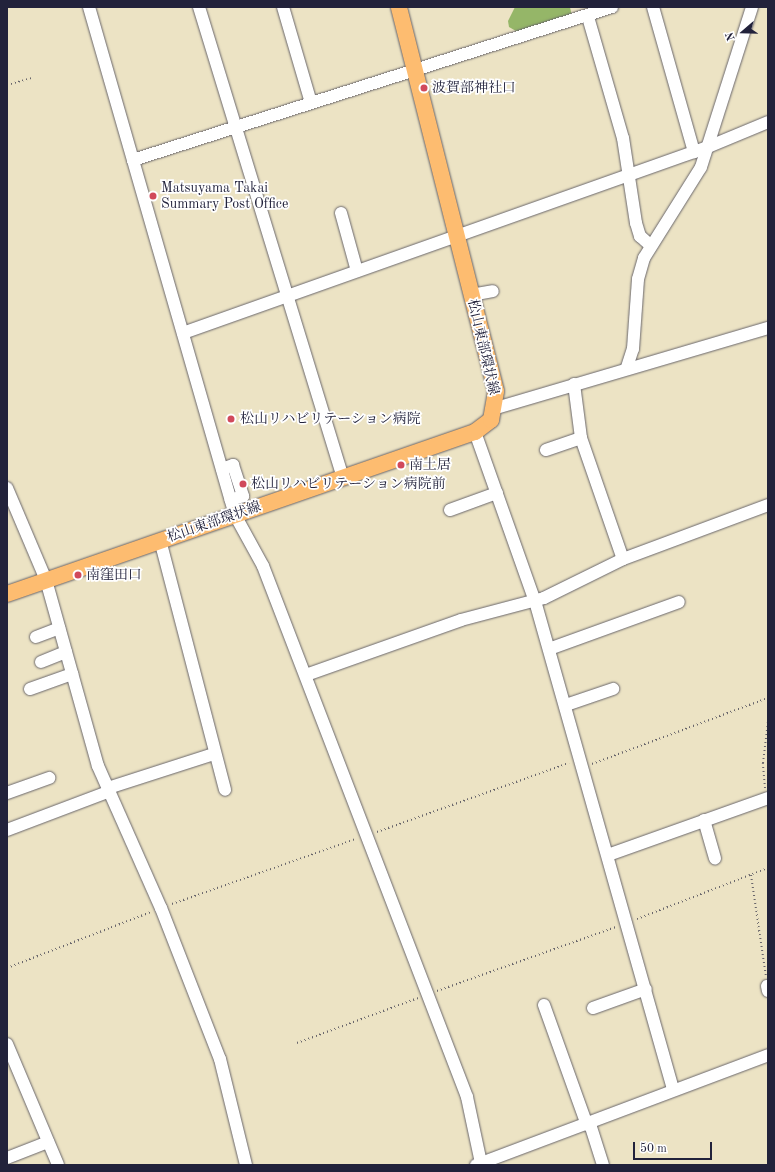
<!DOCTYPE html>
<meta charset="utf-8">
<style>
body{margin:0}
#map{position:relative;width:775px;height:1172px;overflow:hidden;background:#ece3c4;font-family:"Old Standard TT","Noto Serif JP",serif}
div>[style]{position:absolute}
.forest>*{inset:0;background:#95b668}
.path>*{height:2px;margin-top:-1px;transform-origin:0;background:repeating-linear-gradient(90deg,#69666b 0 1px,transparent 0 4px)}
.roads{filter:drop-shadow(0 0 1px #69666b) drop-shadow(0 0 1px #69666b)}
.minor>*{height:12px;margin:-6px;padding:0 6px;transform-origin:6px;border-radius:6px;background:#fff}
.major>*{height:16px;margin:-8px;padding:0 8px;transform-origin:8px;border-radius:8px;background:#fdbc70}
.dots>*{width:11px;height:11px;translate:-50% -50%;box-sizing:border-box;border:2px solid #fff;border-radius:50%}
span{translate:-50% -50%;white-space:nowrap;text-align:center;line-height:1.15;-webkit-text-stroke:3.5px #fff;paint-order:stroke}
.poi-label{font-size:14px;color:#22223b}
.left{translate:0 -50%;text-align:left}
.street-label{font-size:14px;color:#22223b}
.frame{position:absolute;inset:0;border:8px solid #22223b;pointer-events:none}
.north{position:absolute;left:723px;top:12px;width:40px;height:40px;-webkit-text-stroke:3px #fff;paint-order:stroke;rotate:250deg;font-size:11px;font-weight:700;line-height:16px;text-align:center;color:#22223b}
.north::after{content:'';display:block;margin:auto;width:14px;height:18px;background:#22223b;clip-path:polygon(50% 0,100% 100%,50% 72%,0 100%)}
.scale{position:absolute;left:633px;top:1142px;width:79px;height:18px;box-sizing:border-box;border:2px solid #22223b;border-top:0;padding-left:5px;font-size:12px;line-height:14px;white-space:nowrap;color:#22223b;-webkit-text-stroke:3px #fff;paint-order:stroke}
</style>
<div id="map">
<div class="forest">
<div style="clip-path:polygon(515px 7px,570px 7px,572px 17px,528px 32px,516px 31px,509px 27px,508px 21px)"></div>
</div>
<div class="path">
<div style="left:7px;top:85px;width:25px;rotate:-16deg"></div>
<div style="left:592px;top:764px;width:188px;rotate:-20.6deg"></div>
<div style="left:765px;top:788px;width:25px;rotate:-95deg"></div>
<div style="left:763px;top:763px;width:42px;rotate:-83.2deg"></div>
<div style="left:377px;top:832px;width:204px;rotate:-19.8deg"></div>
<div style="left:751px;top:875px;width:103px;rotate:81.6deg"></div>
<div style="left:172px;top:904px;width:195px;rotate:-19.5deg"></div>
<div style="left:637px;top:919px;width:141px;rotate:-21.3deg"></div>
<div style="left:7px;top:968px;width:155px;rotate:-21.3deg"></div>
<div style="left:437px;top:991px;width:190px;rotate:-19.7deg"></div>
<div style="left:297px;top:1043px;width:129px;rotate:-20.4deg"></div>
</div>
<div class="roads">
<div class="minor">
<div style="left:89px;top:7px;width:529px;rotate:73.97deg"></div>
<div style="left:235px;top:515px;width:58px;rotate:61.2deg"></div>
<div style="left:263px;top:566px;width:569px;rotate:68.98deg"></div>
<div style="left:467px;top:1097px;width:67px;rotate:78deg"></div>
<div style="left:199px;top:7px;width:490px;rotate:73deg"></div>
<div style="left:283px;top:7px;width:100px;rotate:73.7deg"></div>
<div style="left:653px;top:7px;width:151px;rotate:74.2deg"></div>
<div style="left:588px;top:17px;width:126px;rotate:73.9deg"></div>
<div style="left:623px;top:138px;width:86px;rotate:81.3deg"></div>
<div style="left:636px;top:223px;width:14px;rotate:73deg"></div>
<div style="left:640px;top:236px;width:12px;rotate:42deg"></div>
<div style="left:133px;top:160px;width:503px;rotate:-17.71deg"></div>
<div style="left:341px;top:213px;width:60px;rotate:74.6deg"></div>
<div style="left:471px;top:295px;width:22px;rotate:-10deg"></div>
<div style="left:183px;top:333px;width:557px;rotate:-19.51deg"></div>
<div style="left:708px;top:147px;width:65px;rotate:-22.6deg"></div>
<div style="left:627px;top:367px;width:19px;rotate:-72deg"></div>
<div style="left:633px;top:349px;width:70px;rotate:-85.9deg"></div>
<div style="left:638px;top:279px;width:22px;rotate:-74deg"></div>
<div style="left:644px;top:258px;width:107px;rotate:-57.9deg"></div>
<div style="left:701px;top:167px;width:168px;rotate:-72.3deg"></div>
<div style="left:574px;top:384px;width:54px;rotate:82.6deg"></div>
<div style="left:581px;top:438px;width:128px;rotate:70.9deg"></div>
<div style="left:496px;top:408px;width:284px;rotate:-16.4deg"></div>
<div style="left:475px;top:432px;width:179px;rotate:70.5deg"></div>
<div style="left:535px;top:601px;width:507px;rotate:74.21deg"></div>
<div style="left:546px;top:450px;width:37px;rotate:-19deg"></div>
<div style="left:222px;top:469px;width:12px;rotate:-20deg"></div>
<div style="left:233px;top:465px;width:33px;rotate:72deg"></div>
<div style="left:243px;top:496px;width:13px;rotate:162deg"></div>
<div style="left:7px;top:488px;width:100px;rotate:67deg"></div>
<div style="left:46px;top:580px;width:193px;rotate:74.4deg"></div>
<div style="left:98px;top:766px;width:155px;rotate:66.1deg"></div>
<div style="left:161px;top:908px;width:162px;rotate:68.7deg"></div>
<div style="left:220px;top:1059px;width:109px;rotate:76.2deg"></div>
<div style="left:450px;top:510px;width:50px;rotate:-19.9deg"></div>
<div style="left:160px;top:540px;width:258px;rotate:75.4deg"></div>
<div style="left:36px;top:637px;width:25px;rotate:-21deg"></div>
<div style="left:549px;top:649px;width:138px;rotate:-19.9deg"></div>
<div style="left:41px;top:662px;width:27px;rotate:-22deg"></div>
<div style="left:306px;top:675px;width:164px;rotate:-19.5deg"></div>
<div style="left:461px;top:620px;width:86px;rotate:-14.8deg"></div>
<div style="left:544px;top:598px;width:88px;rotate:-26.3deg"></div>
<div style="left:623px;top:559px;width:155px;rotate:-20.4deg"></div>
<div style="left:30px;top:689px;width:45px;rotate:-19.7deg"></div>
<div style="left:566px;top:705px;width:50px;rotate:-18.8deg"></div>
<div style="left:108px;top:788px;width:111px;rotate:-17.8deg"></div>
<div style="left:7px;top:793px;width:45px;rotate:-19.7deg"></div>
<div style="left:704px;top:820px;width:40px;rotate:74deg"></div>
<div style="left:7px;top:830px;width:110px;rotate:-20.7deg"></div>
<div style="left:608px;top:855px;width:170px;rotate:-19.6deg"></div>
<div style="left:767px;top:986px;width:5px;rotate:79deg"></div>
<div style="left:544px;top:1005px;width:127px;rotate:70.3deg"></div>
<div style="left:593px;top:1008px;width:56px;rotate:-19.7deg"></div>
<div style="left:7px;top:1044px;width:131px;rotate:67.1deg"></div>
<div style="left:590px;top:1124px;width:43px;rotate:72.4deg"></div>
<div style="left:7px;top:1158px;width:44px;rotate:-21.3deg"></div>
<div style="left:476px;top:1165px;width:312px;rotate:-20.6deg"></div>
</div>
<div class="major">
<div style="left:7px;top:594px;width:495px;rotate:-19.1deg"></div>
<div style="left:475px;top:432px;width:20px;rotate:-37deg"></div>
<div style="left:491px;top:420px;width:29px;rotate:-80deg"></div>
<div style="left:496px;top:391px;width:396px;rotate:-104.2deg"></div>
</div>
</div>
<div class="dots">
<div style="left:424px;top:88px;background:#d1495b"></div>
<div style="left:153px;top:196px;background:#d1495b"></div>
<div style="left:231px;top:419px;background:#d1495b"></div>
<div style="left:401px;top:465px;background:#d1495b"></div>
<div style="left:243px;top:484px;background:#d1495b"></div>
<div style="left:78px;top:575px;background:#d1495b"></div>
</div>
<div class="poi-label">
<span class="left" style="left:432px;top:88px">波賀部神社口</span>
<span class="left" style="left:161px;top:196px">Matsuyama Takai<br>Summary Post Office</span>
<span class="left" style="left:240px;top:419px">松山リハビリテーション病院</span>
<span class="left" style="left:409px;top:465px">南土居</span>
<span class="left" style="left:251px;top:484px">松山リハビリテーション病院前</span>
<span class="left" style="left:86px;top:575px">南窪田口</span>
</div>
<div class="street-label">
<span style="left:483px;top:347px;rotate:77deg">松山東部環状線</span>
<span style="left:214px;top:522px;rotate:-19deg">松山東部環状線</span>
</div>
<div class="frame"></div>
<div class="north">N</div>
<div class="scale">50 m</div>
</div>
